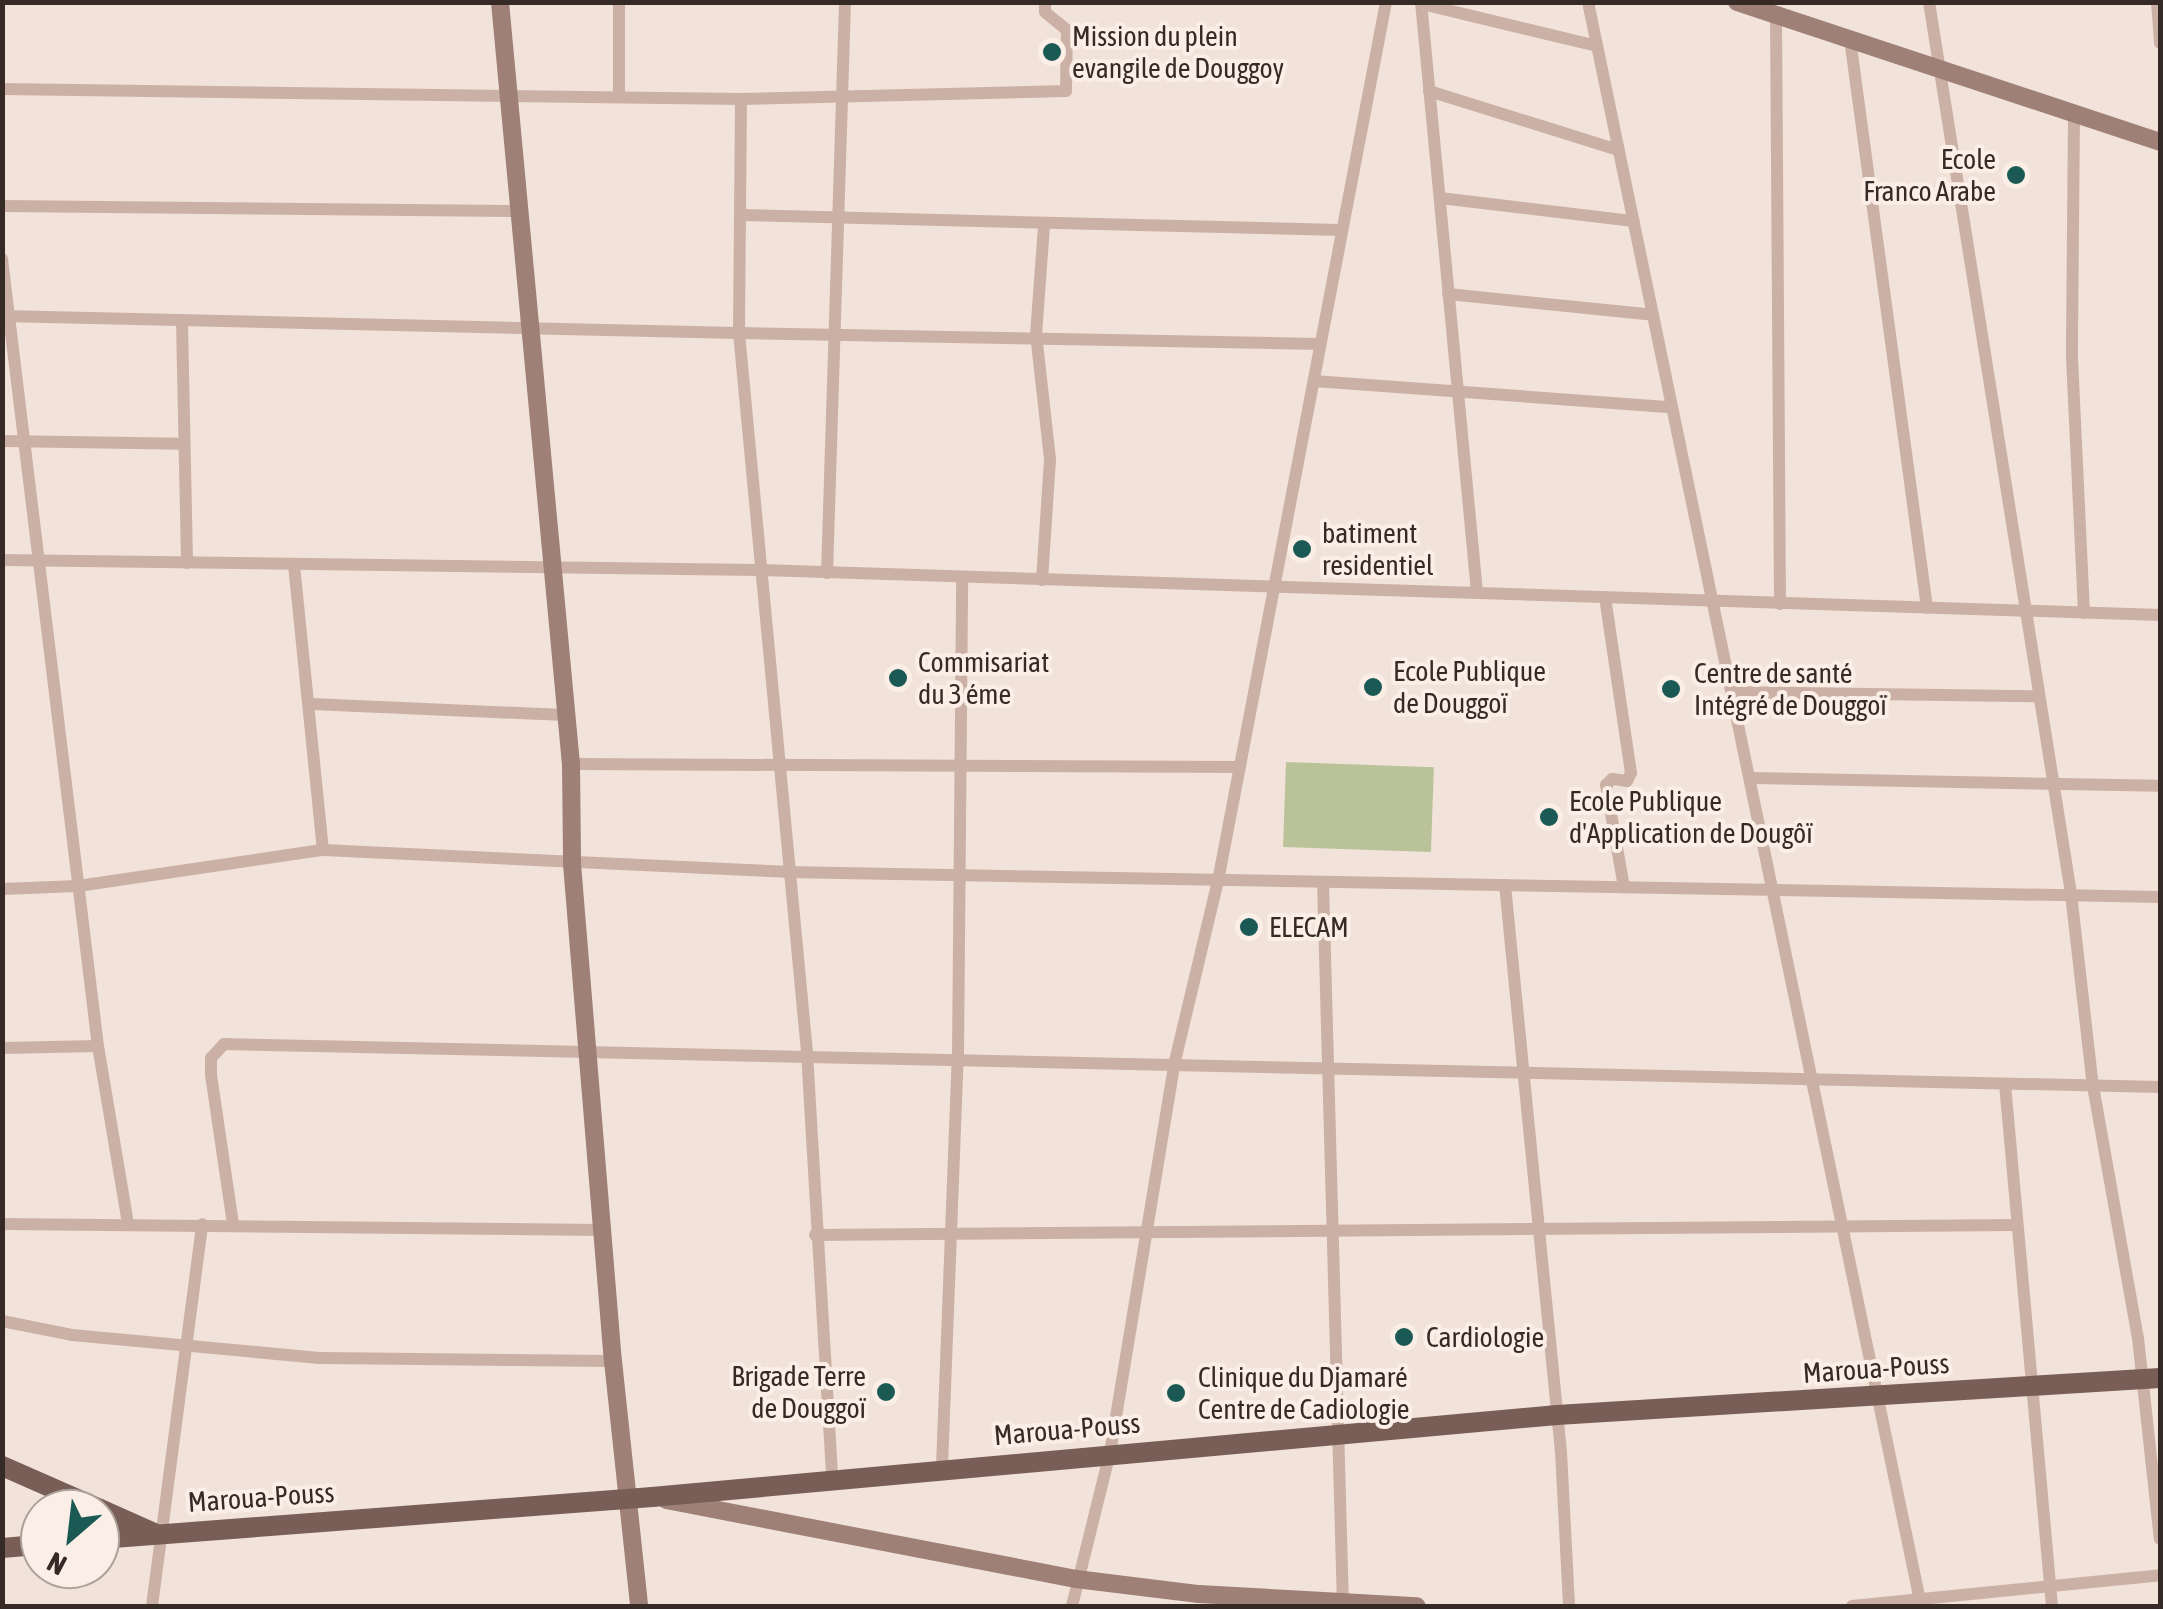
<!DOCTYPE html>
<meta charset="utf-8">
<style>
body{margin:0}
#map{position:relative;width:2163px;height:1609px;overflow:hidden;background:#f2e3da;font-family:"Asap Condensed",sans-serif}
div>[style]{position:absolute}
.green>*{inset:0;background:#b9c299;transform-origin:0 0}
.street>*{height:12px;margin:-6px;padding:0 6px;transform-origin:6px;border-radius:6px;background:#cbb1a5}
.secondary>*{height:18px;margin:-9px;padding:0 9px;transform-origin:9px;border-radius:9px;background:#9e8077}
.primary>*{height:20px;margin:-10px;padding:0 10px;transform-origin:10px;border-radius:10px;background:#795e57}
.dots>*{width:28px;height:28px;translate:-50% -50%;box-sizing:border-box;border:5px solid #faeee6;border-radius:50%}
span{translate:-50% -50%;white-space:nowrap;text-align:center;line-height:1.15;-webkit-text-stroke:8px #faeee6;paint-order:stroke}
.poi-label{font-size:28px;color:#362a27}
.left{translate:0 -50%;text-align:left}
.right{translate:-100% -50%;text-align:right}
.street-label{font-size:28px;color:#362a27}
.frame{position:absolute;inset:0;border:5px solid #362a27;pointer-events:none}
.north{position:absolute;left:20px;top:1489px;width:100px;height:100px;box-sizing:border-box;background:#faeee6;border:2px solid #aca09a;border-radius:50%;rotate:208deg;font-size:28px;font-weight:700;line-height:40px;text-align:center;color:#362a27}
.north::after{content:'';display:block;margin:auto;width:35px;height:45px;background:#1b5955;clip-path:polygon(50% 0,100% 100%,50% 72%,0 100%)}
</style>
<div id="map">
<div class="green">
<div style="left:1286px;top:762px;width:148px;height:85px;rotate:2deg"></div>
</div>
<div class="street">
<div style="left:619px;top:2px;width:91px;rotate:90deg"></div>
<div style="left:1421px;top:2px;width:593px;rotate:84.58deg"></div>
<div style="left:1588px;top:2px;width:1638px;rotate:78.27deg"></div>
<div style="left:1929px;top:2px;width:903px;rotate:80.95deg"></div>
<div style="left:2071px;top:894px;width:193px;rotate:83.5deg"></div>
<div style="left:2093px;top:1086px;width:256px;rotate:79.9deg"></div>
<div style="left:2138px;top:1338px;width:202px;rotate:83.8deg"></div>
<div style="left:2157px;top:2px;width:41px;rotate:85.8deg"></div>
<div style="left:1422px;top:4px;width:180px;rotate:13.5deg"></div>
<div style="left:1776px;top:15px;width:589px;rotate:89.61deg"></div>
<div style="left:1850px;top:39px;width:574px;rotate:82.29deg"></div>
<div style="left:2px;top:89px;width:739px;rotate:0.78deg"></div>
<div style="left:741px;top:99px;width:234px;rotate:90.5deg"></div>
<div style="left:739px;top:333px;width:581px;rotate:1.08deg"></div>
<div style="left:1429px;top:91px;width:199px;rotate:17.3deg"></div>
<div style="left:741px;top:99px;width:325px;rotate:-1.4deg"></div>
<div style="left:1066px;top:91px;width:61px;rotate:-89.1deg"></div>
<div style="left:1067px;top:30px;width:28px;rotate:-141deg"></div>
<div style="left:1045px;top:12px;width:10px;rotate:-90deg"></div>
<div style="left:2074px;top:113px;width:245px;rotate:90.5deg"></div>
<div style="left:2072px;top:358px;width:255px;rotate:87.3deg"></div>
<div style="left:1440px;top:198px;width:195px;rotate:6.8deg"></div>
<div style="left:2px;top:206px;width:516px;rotate:0.56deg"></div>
<div style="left:740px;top:215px;width:601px;rotate:1.43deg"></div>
<div style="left:2px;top:259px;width:793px;rotate:83.05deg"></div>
<div style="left:98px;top:1046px;width:181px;rotate:80.4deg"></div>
<div style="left:1448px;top:294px;width:206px;rotate:5.8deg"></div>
<div style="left:2px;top:316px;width:737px;rotate:1.32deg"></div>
<div style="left:739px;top:333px;width:723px;rotate:84.6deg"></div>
<div style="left:807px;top:1053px;width:425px;rotate:86.6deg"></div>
<div style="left:182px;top:322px;width:241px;rotate:88.8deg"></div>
<div style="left:1314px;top:381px;width:357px;rotate:4.2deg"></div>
<div style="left:2px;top:441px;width:181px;rotate:0.9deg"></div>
<div style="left:2px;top:560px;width:758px;rotate:0.76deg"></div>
<div style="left:760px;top:570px;width:1401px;rotate:1.84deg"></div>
<div style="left:294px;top:565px;width:286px;rotate:84.2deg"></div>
<div style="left:323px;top:850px;width:464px;rotate:2.7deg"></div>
<div style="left:786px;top:872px;width:1374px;rotate:1.04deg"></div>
<div style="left:827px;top:573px;width:571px;rotate:-88.19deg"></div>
<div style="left:1042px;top:580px;width:121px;rotate:-86.2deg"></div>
<div style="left:1050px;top:459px;width:125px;rotate:-96.4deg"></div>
<div style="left:1036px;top:335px;width:109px;rotate:-85.8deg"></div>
<div style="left:1605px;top:597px;width:178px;rotate:81.6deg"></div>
<div style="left:1631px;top:773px;width:9px;rotate:117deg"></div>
<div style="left:1627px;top:781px;width:15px;rotate:-172deg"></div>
<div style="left:1612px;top:779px;width:8px;rotate:135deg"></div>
<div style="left:1606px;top:785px;width:104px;rotate:80deg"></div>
<div style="left:1732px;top:692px;width:304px;rotate:0.8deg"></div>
<div style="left:312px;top:704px;width:253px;rotate:2.5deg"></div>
<div style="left:571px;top:764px;width:669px;rotate:0.26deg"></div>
<div style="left:1750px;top:778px;width:410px;rotate:1.1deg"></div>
<div style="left:1323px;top:882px;width:724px;rotate:88.42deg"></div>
<div style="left:1505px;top:885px;width:570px;rotate:84.36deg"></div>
<div style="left:1561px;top:1452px;width:154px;rotate:87deg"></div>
<div style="left:2px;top:889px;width:76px;rotate:-2.3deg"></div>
<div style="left:78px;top:886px;width:248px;rotate:-8.4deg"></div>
<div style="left:2px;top:1048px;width:96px;rotate:-1.2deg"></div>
<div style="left:2005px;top:1084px;width:524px;rotate:84.86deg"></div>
<div style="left:2px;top:1224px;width:600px;rotate:0.57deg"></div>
<div style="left:233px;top:1224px;width:151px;rotate:-98.4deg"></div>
<div style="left:211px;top:1075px;width:17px;rotate:-90deg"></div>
<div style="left:211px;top:1058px;width:19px;rotate:-47deg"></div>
<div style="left:224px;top:1044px;width:1936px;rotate:1.27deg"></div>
<div style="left:815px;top:1235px;width:1201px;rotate:-0.48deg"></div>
<div style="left:2px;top:1321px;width:71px;rotate:11.3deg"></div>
<div style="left:72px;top:1335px;width:251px;rotate:5.3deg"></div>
<div style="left:322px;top:1358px;width:291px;rotate:0.6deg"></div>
<div style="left:942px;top:1467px;width:411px;rotate:-87.8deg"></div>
<div style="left:958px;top:1056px;width:478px;rotate:-89.5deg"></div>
<div style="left:152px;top:1606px;width:385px;rotate:-82.5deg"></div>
<div style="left:1072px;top:1606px;width:158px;rotate:-76.1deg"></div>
<div style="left:1110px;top:1453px;width:397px;rotate:-80.6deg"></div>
<div style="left:1175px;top:1061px;width:185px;rotate:-76.6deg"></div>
<div style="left:1218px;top:881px;width:895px;rotate:-79.18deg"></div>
<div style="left:1852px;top:1606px;width:310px;rotate:-5.7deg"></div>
</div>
<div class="secondary">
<div style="left:500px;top:2px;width:765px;rotate:84.68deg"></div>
<div style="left:571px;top:764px;width:100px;rotate:89.4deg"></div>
<div style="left:572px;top:864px;width:499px;rotate:85.3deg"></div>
<div style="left:613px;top:1361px;width:246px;rotate:83.9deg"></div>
<div style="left:1737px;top:2px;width:446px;rotate:18.3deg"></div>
<div style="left:666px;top:1500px;width:418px;rotate:10.9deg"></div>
<div style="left:1076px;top:1579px;width:124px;rotate:7deg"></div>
<div style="left:1199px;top:1594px;width:218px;rotate:3.2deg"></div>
</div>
<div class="primary">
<div style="left:2px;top:1466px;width:107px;rotate:23.7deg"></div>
<div style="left:100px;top:1509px;width:59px;rotate:24deg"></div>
<div style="left:100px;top:1539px;width:554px;rotate:-4.35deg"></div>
<div style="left:652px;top:1497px;width:909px;rotate:-5.18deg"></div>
<div style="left:1557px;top:1415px;width:604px;rotate:-3.51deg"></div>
<div style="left:2px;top:1548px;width:38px;rotate:-5deg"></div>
</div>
<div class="dots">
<div style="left:1052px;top:52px;background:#1b5955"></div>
<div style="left:2016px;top:175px;background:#1b5955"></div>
<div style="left:1302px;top:549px;background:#1b5955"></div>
<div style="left:898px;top:678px;background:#1b5955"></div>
<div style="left:1373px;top:687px;background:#1b5955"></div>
<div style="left:1671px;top:689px;background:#1b5955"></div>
<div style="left:1549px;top:817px;background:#1b5955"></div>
<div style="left:1249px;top:927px;background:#1b5955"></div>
<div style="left:1404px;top:1337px;background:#1b5955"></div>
<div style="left:886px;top:1392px;background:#1b5955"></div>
<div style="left:1176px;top:1393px;background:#1b5955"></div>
</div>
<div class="poi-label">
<span class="left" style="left:1072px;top:52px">Mission du plein<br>evangile de Douggoy</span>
<span class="right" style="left:1996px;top:175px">Ecole<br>Franco Arabe</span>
<span class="left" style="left:1322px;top:549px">batiment<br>residentiel</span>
<span class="left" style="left:918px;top:678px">Commisariat<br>du 3 éme</span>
<span class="left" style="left:1393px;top:687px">Ecole Publique<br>de Douggoï</span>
<span class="left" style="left:1694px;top:689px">Centre de santé<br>Intégré de Douggoï</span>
<span class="left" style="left:1569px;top:817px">Ecole Publique<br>d'Application de Dougôï</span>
<span class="left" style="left:1269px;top:927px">ELECAM</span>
<span class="left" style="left:1426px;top:1337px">Cardiologie</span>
<span class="right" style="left:866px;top:1392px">Brigade Terre<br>de Douggoï</span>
<span class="left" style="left:1198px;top:1393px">Clinique du Djamaré<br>Centre de Cadiologie</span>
</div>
<div class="street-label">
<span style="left:1876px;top:1368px;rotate:-4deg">Maroua-Pouss</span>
<span style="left:1067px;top:1429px;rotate:-5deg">Maroua-Pouss</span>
<span style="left:261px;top:1497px;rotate:-4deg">Maroua-Pouss</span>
</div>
<div class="frame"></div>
<div class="north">N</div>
</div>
